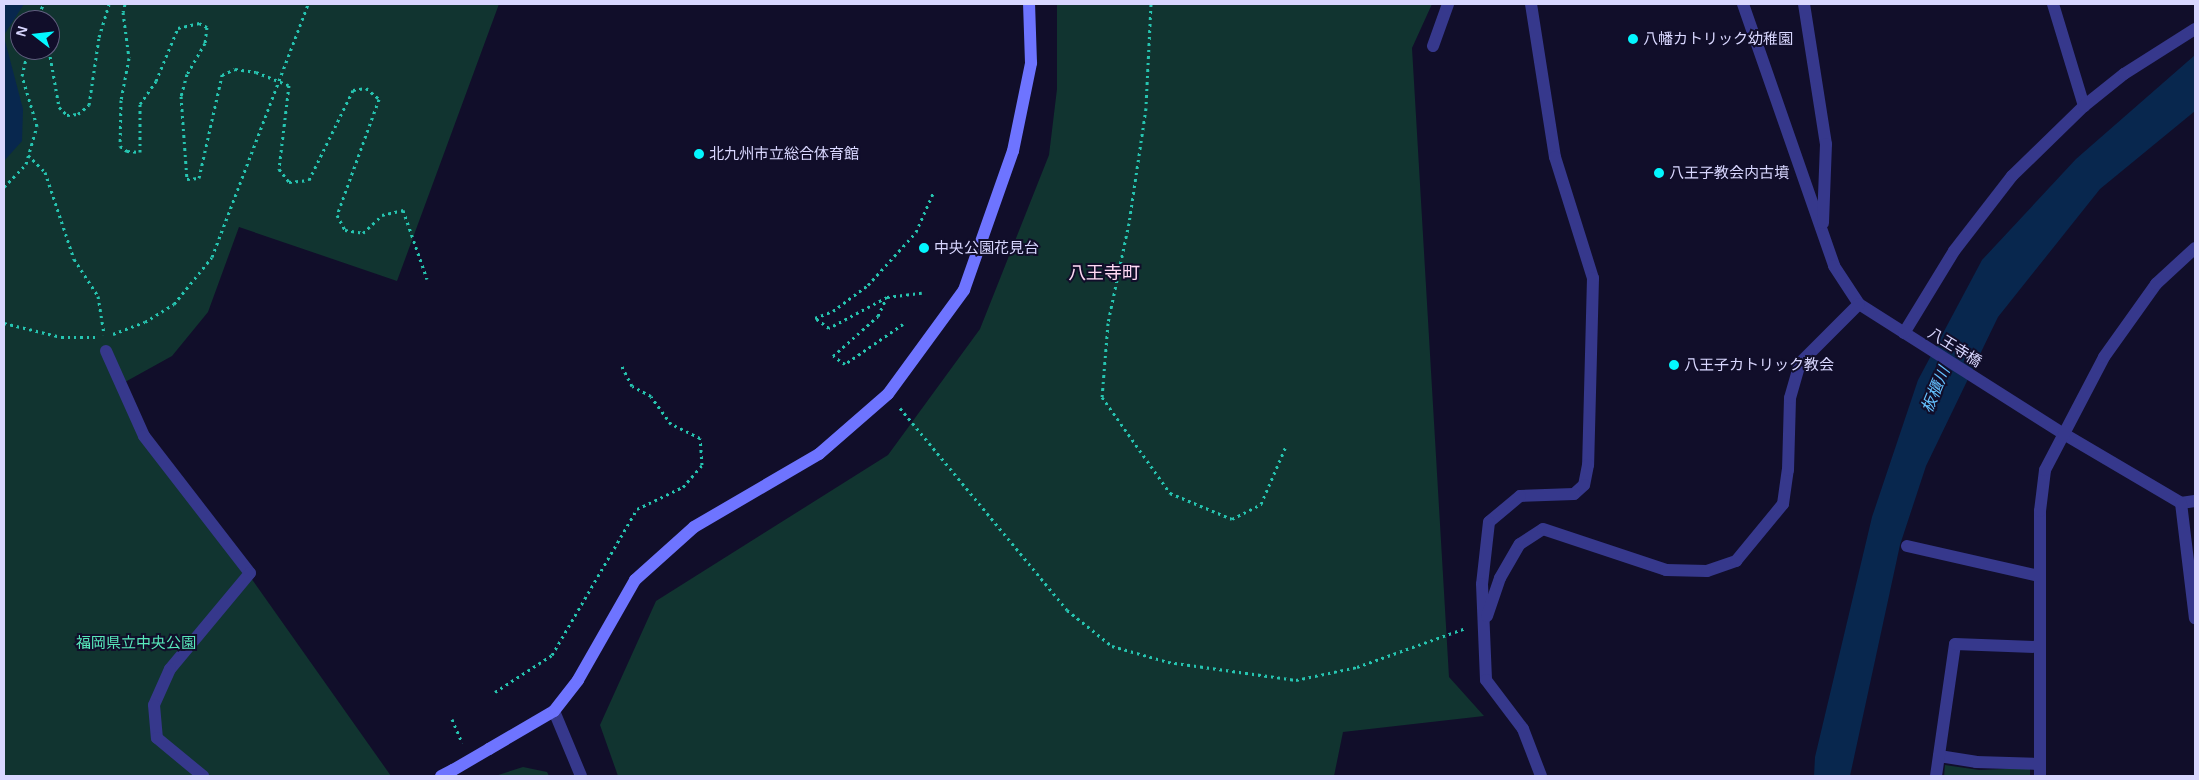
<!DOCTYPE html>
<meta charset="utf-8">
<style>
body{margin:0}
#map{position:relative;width:2199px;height:780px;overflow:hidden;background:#110e2a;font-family:Helvetica,"Noto Sans JP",sans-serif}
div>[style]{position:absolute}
.green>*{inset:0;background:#113430}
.water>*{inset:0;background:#08274e}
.path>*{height:3px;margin-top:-1.5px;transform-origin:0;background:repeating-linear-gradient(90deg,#26c4b0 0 2.5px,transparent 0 6.5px)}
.street>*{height:12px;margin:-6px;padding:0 6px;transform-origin:6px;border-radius:6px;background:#36388c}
.secondary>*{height:12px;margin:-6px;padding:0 6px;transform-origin:6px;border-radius:6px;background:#6e74ff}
.secondary-bridge>*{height:12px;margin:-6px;padding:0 6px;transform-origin:6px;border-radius:6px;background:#6e74ff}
.dots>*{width:14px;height:14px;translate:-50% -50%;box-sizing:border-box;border:2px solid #110e2a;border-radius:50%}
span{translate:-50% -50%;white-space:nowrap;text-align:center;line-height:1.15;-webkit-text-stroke:4px #110e2a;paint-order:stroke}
.poi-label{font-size:15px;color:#d9d7ff}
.left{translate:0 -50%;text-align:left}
.street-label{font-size:15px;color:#d9d7ff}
.park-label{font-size:15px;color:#58e9bb}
.water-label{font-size:16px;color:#65c2ff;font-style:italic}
.quarter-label{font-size:18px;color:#ffd9f4}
.frame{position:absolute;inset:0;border:5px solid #d9d7ff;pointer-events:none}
.north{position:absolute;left:10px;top:10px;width:50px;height:50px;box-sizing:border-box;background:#110e2a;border:1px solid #615e7f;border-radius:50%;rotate:286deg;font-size:14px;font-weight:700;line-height:20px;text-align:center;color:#d9d7ff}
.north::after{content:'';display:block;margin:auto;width:18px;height:22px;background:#03f7ff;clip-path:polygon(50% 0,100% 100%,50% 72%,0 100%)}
</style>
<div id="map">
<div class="green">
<i style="clip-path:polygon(evenodd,4px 4px,499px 4px,397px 281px,239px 227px,208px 312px,172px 356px,116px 387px,391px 776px,4px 776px,4px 4px,20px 20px,50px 20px,50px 50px,20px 50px,20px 20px)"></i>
<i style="clip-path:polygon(1057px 4px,1432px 4px,1412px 48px,1449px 677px,1484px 716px,1343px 732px,1334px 776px,618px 776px,600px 725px,656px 601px,888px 455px,980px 329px,1049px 155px,1057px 89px)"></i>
<i style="clip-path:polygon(1945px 765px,1979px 770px,2030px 768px,2030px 776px,1944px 776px)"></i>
<i style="clip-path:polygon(523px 767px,547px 772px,549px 776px,495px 776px)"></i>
</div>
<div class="water">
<i style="clip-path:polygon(4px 4px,24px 4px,4px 35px)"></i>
<i style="clip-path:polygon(4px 37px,23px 109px,22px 141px,4px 161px)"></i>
<i style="clip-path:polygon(2195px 55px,2195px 111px,2100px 189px,1998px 317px,1926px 466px,1900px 545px,1850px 776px,1814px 776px,1815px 757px,1872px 517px,1918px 380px,1982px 260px,2076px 159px)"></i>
</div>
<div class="path">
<i style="left:125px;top:4px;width:8px;rotate:104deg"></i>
<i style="left:123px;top:12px;width:46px;rotate:82.6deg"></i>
<i style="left:129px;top:58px;width:43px;rotate:100.8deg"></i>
<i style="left:121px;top:100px;width:46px;rotate:91.2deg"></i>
<i style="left:120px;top:146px;width:9px;rotate:36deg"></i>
<i style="left:127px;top:151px;width:13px;rotate:4deg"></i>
<i style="left:140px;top:152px;width:48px;rotate:-90deg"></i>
<i style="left:140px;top:104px;width:28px;rotate:-55deg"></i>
<i style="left:156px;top:81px;width:57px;rotate:-67.5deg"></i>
<i style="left:178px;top:28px;width:22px;rotate:-13deg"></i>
<i style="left:199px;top:23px;width:9px;rotate:27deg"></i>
<i style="left:207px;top:27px;width:16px;rotate:97deg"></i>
<i style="left:205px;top:43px;width:36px;rotate:120deg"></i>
<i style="left:187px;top:74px;width:23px;rotate:105deg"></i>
<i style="left:181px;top:96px;width:83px;rotate:85.9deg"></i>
<i style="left:187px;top:179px;width:12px;rotate:-5deg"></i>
<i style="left:199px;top:178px;width:106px;rotate:-77.4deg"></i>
<i style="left:222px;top:75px;width:14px;rotate:-25deg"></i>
<i style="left:235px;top:69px;width:21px;rotate:8deg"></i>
<i style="left:256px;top:72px;width:35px;rotate:22deg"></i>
<i style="left:289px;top:85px;width:85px;rotate:96.8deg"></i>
<i style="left:279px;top:169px;width:16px;rotate:52deg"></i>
<i style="left:289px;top:182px;width:20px;rotate:-6deg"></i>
<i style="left:309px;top:180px;width:100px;rotate:-63.9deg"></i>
<i style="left:353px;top:90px;width:13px;rotate:-9deg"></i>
<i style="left:366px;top:88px;width:17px;rotate:40deg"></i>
<i style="left:379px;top:99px;width:123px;rotate:109.9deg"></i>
<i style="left:337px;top:215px;width:17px;rotate:62deg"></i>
<i style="left:345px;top:230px;width:18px;rotate:9deg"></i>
<i style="left:363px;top:233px;width:26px;rotate:-43deg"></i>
<i style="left:382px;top:215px;width:22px;rotate:-13deg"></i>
<i style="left:403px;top:210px;width:73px;rotate:70.8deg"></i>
<i style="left:1151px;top:4px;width:104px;rotate:92.8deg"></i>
<i style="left:1146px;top:108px;width:116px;rotate:98.4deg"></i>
<i style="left:1129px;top:223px;width:102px;rotate:101.9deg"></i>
<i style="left:1108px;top:323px;width:74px;rotate:94.6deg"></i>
<i style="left:1102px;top:397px;width:118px;rotate:54.7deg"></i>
<i style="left:1170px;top:493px;width:67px;rotate:22.8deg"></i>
<i style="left:1232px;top:519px;width:33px;rotate:-27deg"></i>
<i style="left:1261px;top:504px;width:63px;rotate:-66.7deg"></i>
<i style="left:35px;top:20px;width:18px;rotate:-61deg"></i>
<i style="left:49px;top:50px;width:58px;rotate:80deg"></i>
<i style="left:59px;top:107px;width:11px;rotate:45deg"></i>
<i style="left:67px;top:115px;width:11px;rotate:-5deg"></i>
<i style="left:78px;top:114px;width:14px;rotate:-39deg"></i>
<i style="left:89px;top:105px;width:69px;rotate:-81.6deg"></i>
<i style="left:99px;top:37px;width:34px;rotate:-73deg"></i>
<i style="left:28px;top:155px;width:24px;rotate:45deg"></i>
<i style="left:45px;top:172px;width:92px;rotate:71.6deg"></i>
<i style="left:74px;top:259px;width:44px;rotate:57deg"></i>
<i style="left:98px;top:296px;width:39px;rotate:81deg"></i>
<i style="left:4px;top:187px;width:32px;rotate:-46deg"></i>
<i style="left:26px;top:164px;width:40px;rotate:-74deg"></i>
<i style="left:37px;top:126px;width:52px;rotate:-106.7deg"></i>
<i style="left:22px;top:76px;width:27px;rotate:-77deg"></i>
<i style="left:887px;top:297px;width:35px;rotate:-7deg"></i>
<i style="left:4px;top:323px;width:59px;rotate:13.8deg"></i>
<i style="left:61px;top:337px;width:34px"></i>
<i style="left:903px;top:324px;width:70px;rotate:145.4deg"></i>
<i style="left:845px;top:364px;width:14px;rotate:-146deg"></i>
<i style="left:833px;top:356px;width:60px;rotate:-41.6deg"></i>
<i style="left:878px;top:316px;width:21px;rotate:-65deg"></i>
<i style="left:887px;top:297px;width:66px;rotate:151.9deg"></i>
<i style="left:829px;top:328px;width:17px;rotate:-144deg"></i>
<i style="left:815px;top:318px;width:19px;rotate:-21deg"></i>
<i style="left:833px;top:311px;width:44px;rotate:-36.6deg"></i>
<i style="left:868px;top:285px;width:72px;rotate:-47.8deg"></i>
<i style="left:916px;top:232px;width:45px;rotate:-66.3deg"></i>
<i style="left:113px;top:334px;width:34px;rotate:-21deg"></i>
<i style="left:145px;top:322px;width:34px;rotate:-32deg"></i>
<i style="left:174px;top:304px;width:60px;rotate:-51deg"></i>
<i style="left:212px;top:257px;width:271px;rotate:-69.2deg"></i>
<i style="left:900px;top:408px;width:262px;rotate:50.4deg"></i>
<i style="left:1067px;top:610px;width:58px;rotate:38.7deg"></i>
<i style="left:1112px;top:646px;width:58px;rotate:15.9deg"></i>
<i style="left:1168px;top:662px;width:129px;rotate:8deg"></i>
<i style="left:1296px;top:680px;width:62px;rotate:-12deg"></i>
<i style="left:1357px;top:667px;width:116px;rotate:-19.7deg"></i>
<i style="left:495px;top:692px;width:68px;rotate:-33deg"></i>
<i style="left:552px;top:655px;width:169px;rotate:-59.8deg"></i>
<i style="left:637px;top:509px;width:51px;rotate:-25.6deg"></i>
<i style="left:683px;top:487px;width:29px;rotate:-49deg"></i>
<i style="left:702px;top:465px;width:27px;rotate:-94deg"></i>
<i style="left:700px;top:438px;width:32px;rotate:-154deg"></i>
<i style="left:671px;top:424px;width:34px;rotate:-126deg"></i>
<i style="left:651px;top:396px;width:21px;rotate:-152deg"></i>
<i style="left:632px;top:386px;width:25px;rotate:-117deg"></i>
<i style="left:452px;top:719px;width:26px;rotate:67deg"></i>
</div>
<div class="street">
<i style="left:1531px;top:4px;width:155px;rotate:81.1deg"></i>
<i style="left:1555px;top:157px;width:127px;rotate:72.6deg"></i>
<i style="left:1593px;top:278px;width:187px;rotate:91.5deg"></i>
<i style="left:1588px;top:465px;width:20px;rotate:101deg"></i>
<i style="left:1584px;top:485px;width:13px;rotate:138deg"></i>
<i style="left:1574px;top:494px;width:54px;rotate:177.9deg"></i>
<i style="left:1520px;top:496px;width:40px;rotate:140deg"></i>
<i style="left:1489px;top:522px;width:62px;rotate:96.4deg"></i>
<i style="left:1482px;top:584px;width:96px;rotate:87.6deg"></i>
<i style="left:1486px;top:680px;width:61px;rotate:52.9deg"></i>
<i style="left:1523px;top:729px;width:50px;rotate:69deg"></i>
<i style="left:1743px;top:4px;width:277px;rotate:70.8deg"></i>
<i style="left:1834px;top:266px;width:45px;rotate:56.7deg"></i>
<i style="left:1859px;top:304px;width:243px;rotate:32.4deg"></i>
<i style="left:2064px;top:434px;width:136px;rotate:30.5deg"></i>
<i style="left:2181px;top:503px;width:14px;rotate:-8deg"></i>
<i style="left:1804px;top:4px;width:142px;rotate:81.1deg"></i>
<i style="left:1826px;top:144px;width:79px;rotate:92.2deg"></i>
<i style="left:2053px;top:4px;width:107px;rotate:73.1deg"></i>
<i style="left:1433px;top:46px;width:45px;rotate:-70.3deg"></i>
<i style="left:1904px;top:333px;width:96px;rotate:-58.6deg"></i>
<i style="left:1954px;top:251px;width:95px;rotate:-52.3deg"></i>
<i style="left:2012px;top:176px;width:100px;rotate:-44.2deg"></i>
<i style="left:2084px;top:106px;width:51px;rotate:-38.7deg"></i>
<i style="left:2124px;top:74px;width:84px;rotate:-32.4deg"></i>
<i style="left:106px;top:351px;width:93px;rotate:65.9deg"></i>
<i style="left:144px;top:436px;width:173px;rotate:52.3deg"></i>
<i style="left:250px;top:573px;width:125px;rotate:129.8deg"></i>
<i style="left:170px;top:669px;width:39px;rotate:114deg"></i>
<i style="left:154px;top:705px;width:33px;rotate:85deg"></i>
<i style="left:157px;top:738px;width:60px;rotate:39.6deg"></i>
<i style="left:2181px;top:503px;width:116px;rotate:83.1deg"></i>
<i style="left:1907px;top:546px;width:135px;rotate:12.8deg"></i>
<i style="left:1487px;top:616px;width:40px;rotate:-71.1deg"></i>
<i style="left:1500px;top:578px;width:39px;rotate:-60deg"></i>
<i style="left:1520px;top:544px;width:27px;rotate:-33deg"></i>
<i style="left:1543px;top:529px;width:130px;rotate:18.4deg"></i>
<i style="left:1666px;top:570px;width:41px;rotate:1.4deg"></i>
<i style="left:1707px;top:571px;width:31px;rotate:-19deg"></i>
<i style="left:1736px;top:561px;width:74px;rotate:-50.5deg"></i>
<i style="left:1783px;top:504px;width:34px;rotate:-82deg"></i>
<i style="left:1788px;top:470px;width:72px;rotate:-88.4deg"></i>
<i style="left:1790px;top:398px;width:36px;rotate:-74deg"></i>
<i style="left:1800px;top:363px;width:83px;rotate:-45deg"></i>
<i style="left:554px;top:711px;width:70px;rotate:67.4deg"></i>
<i style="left:1939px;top:756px;width:37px;rotate:9deg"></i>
<i style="left:1976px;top:762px;width:63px;rotate:1.8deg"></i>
<i style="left:1936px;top:776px;width:133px;rotate:-81.8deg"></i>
<i style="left:1955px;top:644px;width:83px;rotate:2.1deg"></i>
<i style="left:2040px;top:776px;width:265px;rotate:-90deg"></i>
<i style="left:2040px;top:511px;width:41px;rotate:-83deg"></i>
<i style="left:2045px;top:470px;width:127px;rotate:-62.4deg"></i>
<i style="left:2104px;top:357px;width:90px;rotate:-54.5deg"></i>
<i style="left:2156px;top:284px;width:53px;rotate:-42.7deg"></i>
</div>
<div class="secondary">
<i style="left:489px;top:749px;width:75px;rotate:-30.3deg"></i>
<i style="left:554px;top:711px;width:39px;rotate:-52deg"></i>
<i style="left:578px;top:680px;width:115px;rotate:-60.3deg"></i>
<i style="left:635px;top:580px;width:79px;rotate:-41.9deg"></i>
<i style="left:694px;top:527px;width:145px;rotate:-30.3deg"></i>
<i style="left:819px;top:454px;width:91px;rotate:-41deg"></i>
<i style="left:888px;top:394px;width:129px;rotate:-53.8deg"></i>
<i style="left:964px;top:290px;width:147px;rotate:-70.6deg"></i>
<i style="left:1013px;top:151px;width:90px;rotate:-78.4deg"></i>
<i style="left:1031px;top:63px;width:59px;rotate:-91.9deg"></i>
<i style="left:441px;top:776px;width:13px;rotate:-27deg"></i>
</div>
<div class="secondary-bridge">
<i style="left:453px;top:770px;width:42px;rotate:-30.3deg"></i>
</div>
<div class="dots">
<i style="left:1633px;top:39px;background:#03f7ff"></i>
<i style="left:699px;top:154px;background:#03f7ff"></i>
<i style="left:1659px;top:173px;background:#03f7ff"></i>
<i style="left:924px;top:248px;background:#03f7ff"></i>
<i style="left:1674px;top:365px;background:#03f7ff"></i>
</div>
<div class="poi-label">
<span class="left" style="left:1643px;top:39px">八幡カトリック幼稚園</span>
<span class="left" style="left:709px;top:154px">北九州市立総合体育館</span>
<span class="left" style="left:1669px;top:173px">八王子教会内古墳</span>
<span class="left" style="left:934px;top:248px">中央公園花見台</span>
<span class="left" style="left:1684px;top:365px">八王子カトリック教会</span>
</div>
<div class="street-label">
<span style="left:1955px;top:347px;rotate:32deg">八王寺橋</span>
</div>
<div class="park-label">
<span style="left:136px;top:643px">福岡県立中央公園</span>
</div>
<div class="water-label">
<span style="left:1936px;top:390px;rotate:-67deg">板櫃川</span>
</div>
<div class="quarter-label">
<span style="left:1104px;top:273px">八王寺町</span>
</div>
<div class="frame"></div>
<div class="north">N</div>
</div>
